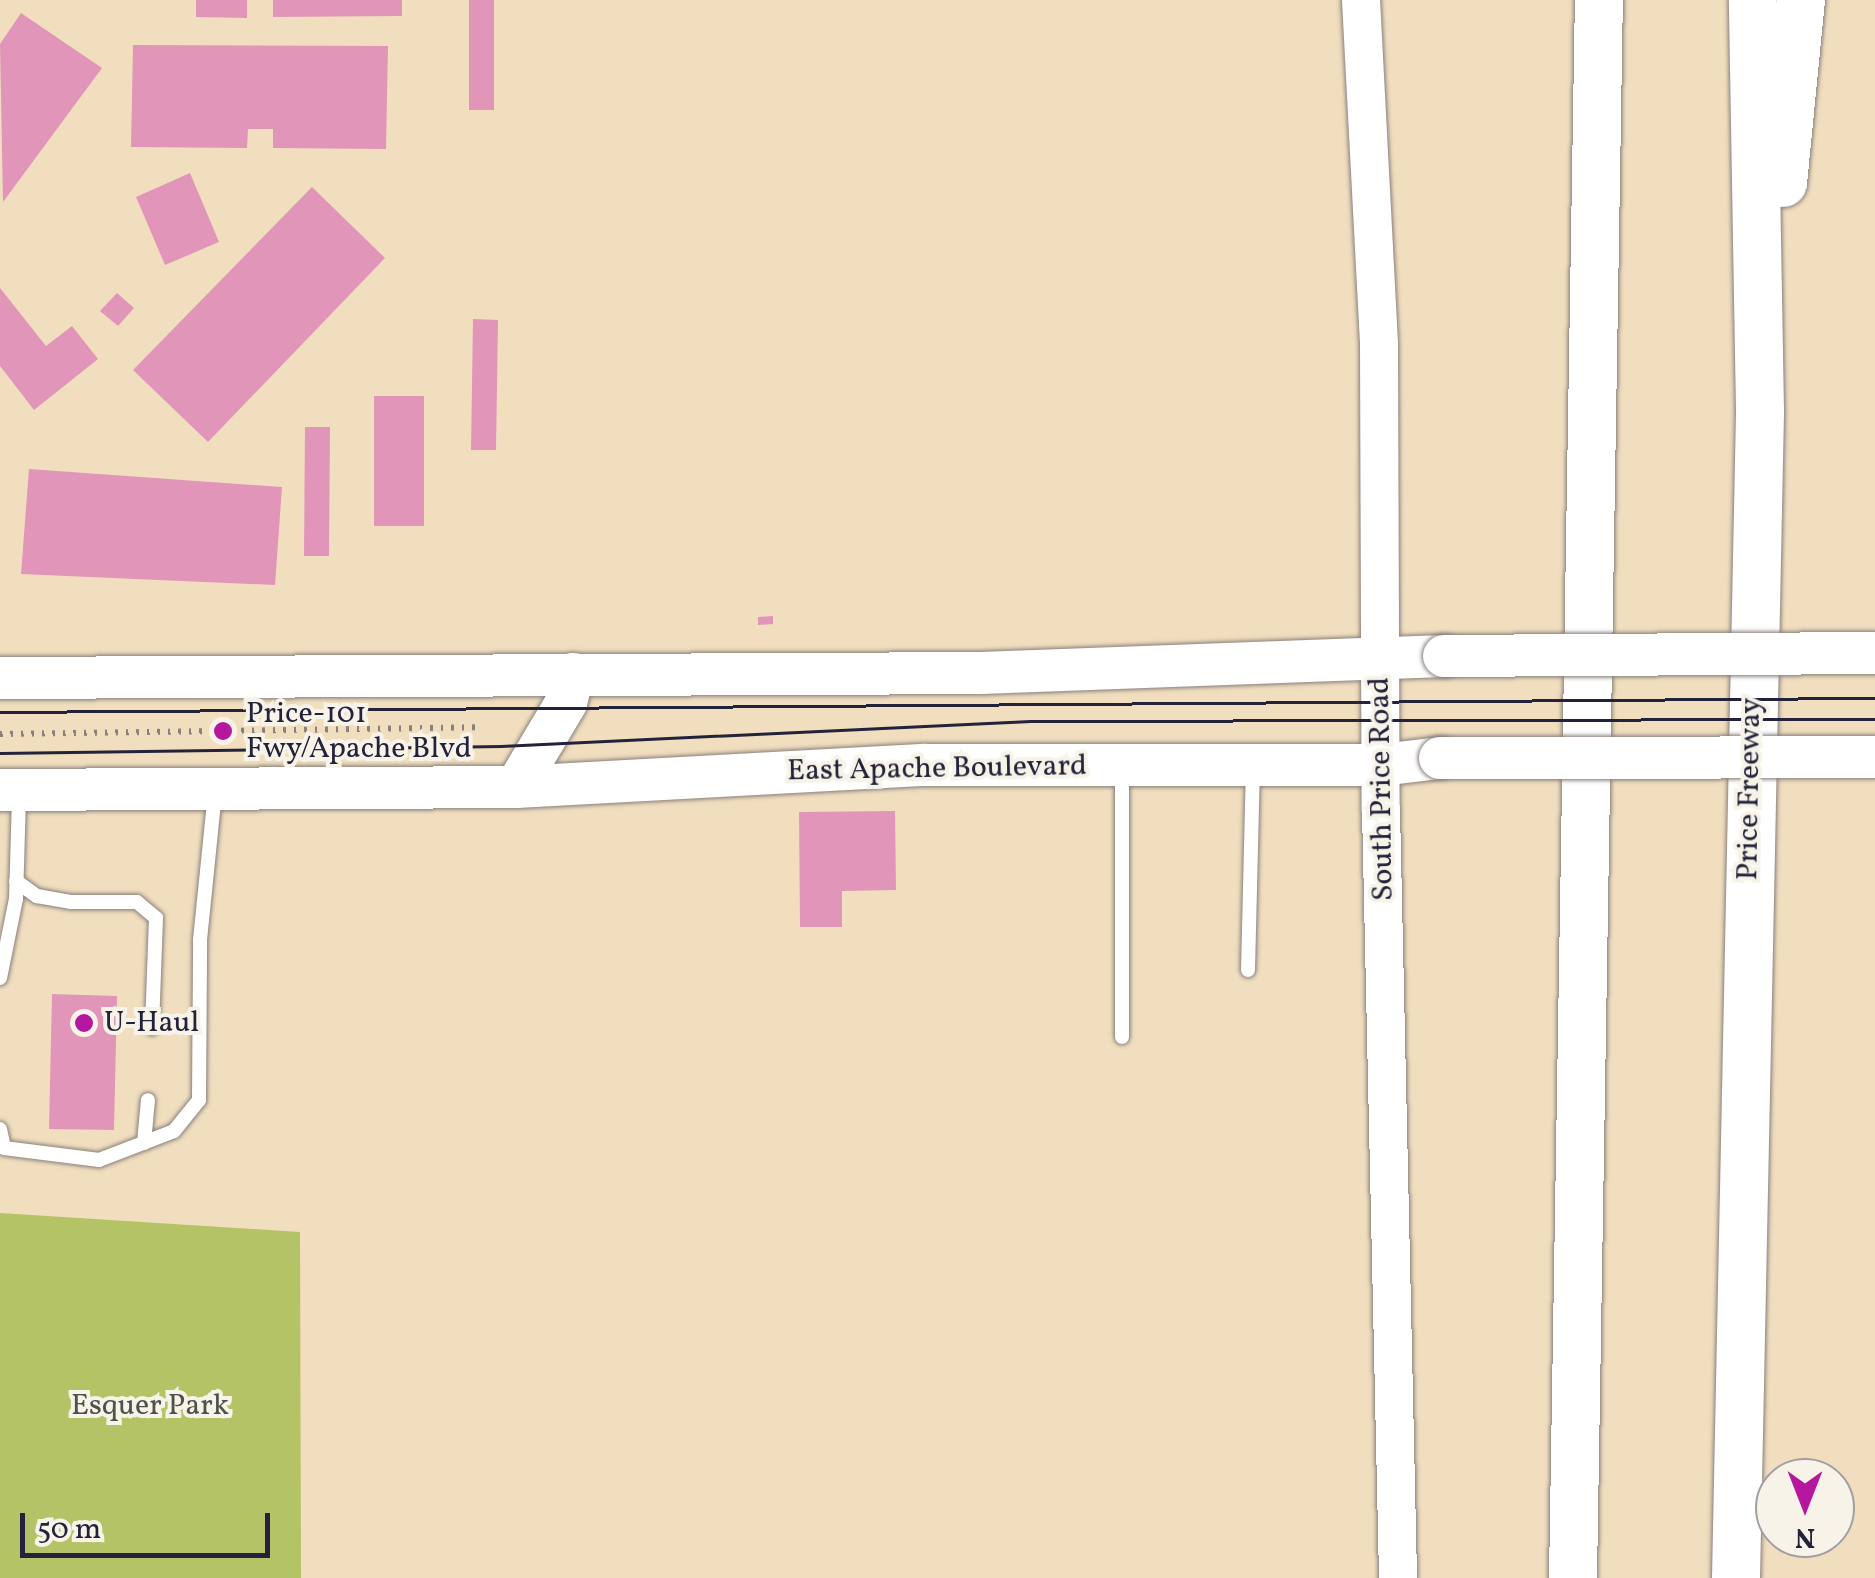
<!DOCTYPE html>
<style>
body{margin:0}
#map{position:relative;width:1875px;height:1578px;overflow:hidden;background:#f1debf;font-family:Vollkorn,serif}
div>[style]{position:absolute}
.green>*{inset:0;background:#b3c365}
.building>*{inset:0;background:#e196b9}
.path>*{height:6px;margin-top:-3px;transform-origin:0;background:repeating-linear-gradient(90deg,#8a807d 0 2.5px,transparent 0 10.5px)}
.roads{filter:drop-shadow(0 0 2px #8a807d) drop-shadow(0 0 2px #8a807d)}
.service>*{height:14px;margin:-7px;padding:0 7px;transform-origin:7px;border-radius:7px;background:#fff}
.secondary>*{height:38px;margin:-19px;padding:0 19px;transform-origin:19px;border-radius:19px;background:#fff}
.primary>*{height:42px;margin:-21px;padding:0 21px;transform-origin:21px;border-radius:21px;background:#fff}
.motorway>*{height:48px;margin:-24px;padding:0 24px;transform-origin:24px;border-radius:24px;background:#fff}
.tram>*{height:2.5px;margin:-1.25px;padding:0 1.25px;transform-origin:1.25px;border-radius:1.25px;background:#22223b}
.bridges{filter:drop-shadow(0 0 2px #8a807d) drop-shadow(0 0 2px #8a807d)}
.primary-bridge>*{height:42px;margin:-21px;padding:0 21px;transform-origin:21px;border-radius:21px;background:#fff}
.dots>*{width:28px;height:28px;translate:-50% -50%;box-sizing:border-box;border:5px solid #f7f3e8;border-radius:50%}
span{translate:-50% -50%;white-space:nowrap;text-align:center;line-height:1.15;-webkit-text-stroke:8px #f7f3e8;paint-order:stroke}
.poi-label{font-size:30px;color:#22223b}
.left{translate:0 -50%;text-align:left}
.street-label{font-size:30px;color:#22223b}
.park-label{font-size:30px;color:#4e5248}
.north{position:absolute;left:1755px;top:1458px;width:100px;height:100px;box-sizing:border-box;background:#f7f3e8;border:2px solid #a29fa3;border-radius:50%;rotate:180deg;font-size:28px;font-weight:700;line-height:40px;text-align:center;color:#22223b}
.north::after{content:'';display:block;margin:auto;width:35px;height:45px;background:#b5179e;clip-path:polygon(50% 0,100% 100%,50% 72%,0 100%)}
.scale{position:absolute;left:20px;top:1513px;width:250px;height:45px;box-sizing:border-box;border:5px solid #22223b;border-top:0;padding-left:12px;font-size:30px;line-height:35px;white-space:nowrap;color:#22223b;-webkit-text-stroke:8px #f7f3e8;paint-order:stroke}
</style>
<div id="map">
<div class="green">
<i style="clip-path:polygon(0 1213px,300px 1232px,301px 1578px,0 1578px)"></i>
</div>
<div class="building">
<i style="clip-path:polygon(196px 0,247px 0,247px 18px,196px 17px)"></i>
<i style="clip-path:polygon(273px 0,402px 0,402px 16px,273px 17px)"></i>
<i style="clip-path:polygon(469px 0,494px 0,494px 110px,469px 110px)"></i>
<i style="clip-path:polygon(21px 13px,102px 68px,3px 202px,0 44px)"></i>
<i style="clip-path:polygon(133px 45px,388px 46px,386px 149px,273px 148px,273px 129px,248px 129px,247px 148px,131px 147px)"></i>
<i style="clip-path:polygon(190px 173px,219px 242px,165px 265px,136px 197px)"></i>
<i style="clip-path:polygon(312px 187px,385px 258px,208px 442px,133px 370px)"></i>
<i style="clip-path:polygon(0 288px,46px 346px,72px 326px,98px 359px,34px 410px,0 366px)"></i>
<i style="clip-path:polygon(117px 293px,134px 308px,118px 326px,100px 311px)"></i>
<i style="clip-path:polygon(473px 319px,498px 320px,496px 450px,471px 450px)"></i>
<i style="clip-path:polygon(374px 396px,424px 396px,424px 526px,374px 526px)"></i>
<i style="clip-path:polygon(305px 427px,330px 427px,329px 556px,304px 556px)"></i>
<i style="clip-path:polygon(29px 469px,282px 487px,275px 585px,21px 574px)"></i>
<i style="clip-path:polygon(773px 616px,773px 624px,758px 625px,758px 617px)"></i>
<i style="clip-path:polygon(895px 811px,896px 890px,842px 891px,842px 927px,800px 927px,799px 812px)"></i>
<i style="clip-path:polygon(52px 994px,117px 996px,114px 1130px,49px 1129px)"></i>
</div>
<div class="path">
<i style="left:0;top:734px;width:479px;rotate:-0.8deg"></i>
</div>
<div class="roads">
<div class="service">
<i style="left:16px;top:881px;width:26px;rotate:36deg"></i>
<i style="left:37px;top:896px;width:35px;rotate:10deg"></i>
<i style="left:71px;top:902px;width:66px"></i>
<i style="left:137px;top:902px;width:25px;rotate:40deg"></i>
<i style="left:156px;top:918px;width:110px;rotate:92.1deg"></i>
<i style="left:1248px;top:970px;width:200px;rotate:-88.6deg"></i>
<i style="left:0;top:978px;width:81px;rotate:-78.6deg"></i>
<i style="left:16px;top:899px;width:104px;rotate:-88.3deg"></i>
<i style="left:1122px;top:1037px;width:267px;rotate:-90deg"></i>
<i style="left:0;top:1129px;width:19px;rotate:78deg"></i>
<i style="left:4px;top:1148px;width:96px;rotate:7.2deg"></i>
<i style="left:99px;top:1160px;width:80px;rotate:-21.1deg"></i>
<i style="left:174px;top:1131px;width:40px;rotate:-51deg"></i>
<i style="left:199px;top:1100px;width:160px;rotate:-89.6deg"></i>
<i style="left:200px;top:940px;width:149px;rotate:-84.2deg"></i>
<i style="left:144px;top:1143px;width:43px;rotate:-84.7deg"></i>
</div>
<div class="secondary">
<i style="left:1361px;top:0;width:346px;rotate:87deg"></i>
<i style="left:1379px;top:346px;width:464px;rotate:89.8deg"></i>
<i style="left:1381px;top:810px;width:768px;rotate:88.73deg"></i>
</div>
<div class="primary">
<i style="left:0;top:678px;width:981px;rotate:-0.29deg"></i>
<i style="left:981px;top:673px;width:463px;rotate:-2.1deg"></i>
<i style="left:516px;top:787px;width:98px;rotate:-59.2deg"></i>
<i style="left:566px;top:703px;width:30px;rotate:-76deg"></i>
<i style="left:0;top:790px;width:516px;rotate:-0.33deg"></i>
<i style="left:516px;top:787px;width:410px;rotate:-3.1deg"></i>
<i style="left:925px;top:765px;width:456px"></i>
<i style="left:1381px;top:765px;width:59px;rotate:-6.8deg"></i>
</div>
<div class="motorway">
<i style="left:1783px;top:183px;width:184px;rotate:-84.4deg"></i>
<i style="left:1573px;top:1578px;width:1578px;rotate:-89.06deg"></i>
<i style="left:1736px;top:1578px;width:1167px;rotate:-88.82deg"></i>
<i style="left:1760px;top:411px;width:411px;rotate:-91deg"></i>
</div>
</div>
<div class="tram">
<i style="left:0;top:712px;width:1875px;rotate:-0.43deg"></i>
<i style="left:0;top:753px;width:501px;rotate:-0.8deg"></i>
<i style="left:501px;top:746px;width:530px;rotate:-2.71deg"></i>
<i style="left:1030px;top:721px;width:845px;rotate:-0.14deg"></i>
</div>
<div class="bridges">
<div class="primary-bridge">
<i style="left:1444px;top:656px;width:431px;rotate:-0.4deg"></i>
<i style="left:1440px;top:758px;width:435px;rotate:-0.1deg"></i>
</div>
</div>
<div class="dots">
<i style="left:223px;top:731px;background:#b5179e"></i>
<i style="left:84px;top:1023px;background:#b5179e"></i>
</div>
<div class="poi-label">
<span class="left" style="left:246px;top:731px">Price-101<br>Fwy/Apache Blvd</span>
<span class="left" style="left:104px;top:1023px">U-Haul</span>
</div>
<div class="street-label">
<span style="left:937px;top:769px;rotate:-1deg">East Apache Boulevard</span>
<span style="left:1382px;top:789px;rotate:-91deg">South Price Road</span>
<span style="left:1750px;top:789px;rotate:-89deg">Price Freeway</span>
</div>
<div class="park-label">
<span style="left:150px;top:1406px">Esquer Park</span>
</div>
<div class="north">N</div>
<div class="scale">50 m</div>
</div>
